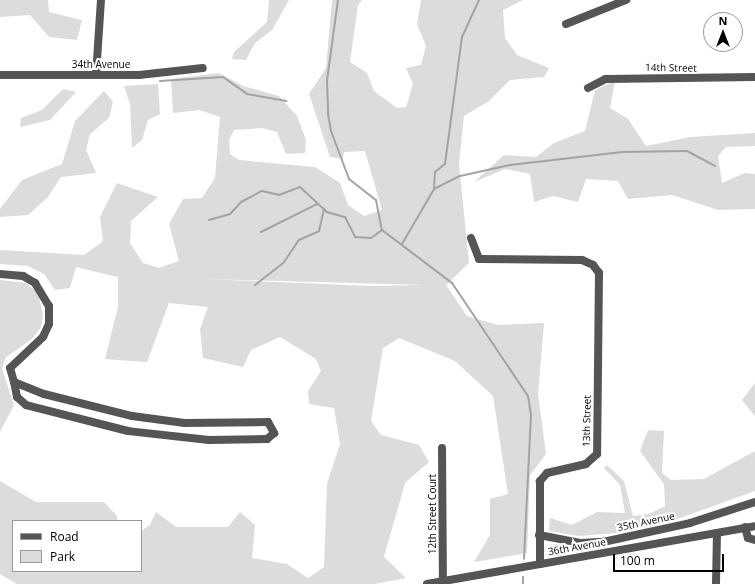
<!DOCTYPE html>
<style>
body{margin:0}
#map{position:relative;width:755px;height:584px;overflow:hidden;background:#fff;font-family:"Open Sans",sans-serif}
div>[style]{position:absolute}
.green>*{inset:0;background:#dcdcdc}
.stream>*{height:2px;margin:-1px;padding:0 1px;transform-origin:1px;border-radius:1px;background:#a3a3a3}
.minor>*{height:8px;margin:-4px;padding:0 4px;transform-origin:4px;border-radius:4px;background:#555}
.tertiary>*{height:8px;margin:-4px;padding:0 4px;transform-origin:4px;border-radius:4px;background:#555}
span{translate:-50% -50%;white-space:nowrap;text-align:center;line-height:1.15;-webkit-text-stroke:4px #fff;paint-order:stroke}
.street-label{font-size:10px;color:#000}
.legend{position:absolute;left:12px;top:520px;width:130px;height:52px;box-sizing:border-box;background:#fff;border:1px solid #999;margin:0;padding:5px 7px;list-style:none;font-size:12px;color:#000}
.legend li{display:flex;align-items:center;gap:8px;height:20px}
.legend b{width:20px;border:1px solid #999}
.north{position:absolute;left:703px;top:12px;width:40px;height:40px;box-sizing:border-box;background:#fff;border:1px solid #999;border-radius:50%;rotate:0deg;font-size:11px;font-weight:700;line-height:16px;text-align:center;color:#000}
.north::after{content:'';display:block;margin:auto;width:14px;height:18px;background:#000;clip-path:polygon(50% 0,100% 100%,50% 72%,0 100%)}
.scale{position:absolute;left:613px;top:554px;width:111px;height:18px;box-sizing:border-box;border:2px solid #000;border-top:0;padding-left:5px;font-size:12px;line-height:14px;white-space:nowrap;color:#000;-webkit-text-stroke:3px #fff;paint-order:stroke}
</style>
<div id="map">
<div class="green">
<i style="clip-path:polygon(0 0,48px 0,49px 12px,82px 20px,77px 40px,49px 37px,30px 15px,0 17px)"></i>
<i style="clip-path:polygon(269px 0,289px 0,272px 30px,255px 43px,246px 60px,232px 59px,234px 52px,267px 22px)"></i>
<i style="clip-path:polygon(evenodd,332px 0,362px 0,358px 5px,350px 62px,367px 73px,374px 91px,397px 108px,406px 107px,413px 84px,406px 68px,421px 65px,426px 46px,417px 24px,421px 0,523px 0,503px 10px,505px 38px,517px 55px,549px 68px,544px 77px,510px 80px,489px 101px,464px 116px,459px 164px,469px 263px,446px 285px,467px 316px,498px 325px,544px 323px,538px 394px,546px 454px,530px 475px,527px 553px,474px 562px,490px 535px,490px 499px,508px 494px,493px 396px,455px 361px,399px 338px,383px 348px,371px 421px,381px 435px,419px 445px,429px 462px,405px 483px,384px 557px,406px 578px,375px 584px,17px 584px,0 574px,0 481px,36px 502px,104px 502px,117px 516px,117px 521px,13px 521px,13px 571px,141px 571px,141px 531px,150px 525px,156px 512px,176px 527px,228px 527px,240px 512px,255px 525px,252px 558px,287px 564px,308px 578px,324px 567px,327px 484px,340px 444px,334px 408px,309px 404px,308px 391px,321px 371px,316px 359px,280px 337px,251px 350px,243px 367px,203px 358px,200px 329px,208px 307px,169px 303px,147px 362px,105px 359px,118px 307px,118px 277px,76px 267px,70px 288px,55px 290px,44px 274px,28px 266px,0 264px,0 250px,84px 255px,103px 241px,100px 217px,117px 183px,158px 197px,131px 221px,130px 243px,143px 263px,159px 268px,179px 261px,169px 224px,183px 199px,202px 198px,215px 178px,220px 117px,199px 110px,173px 113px,171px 79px,219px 73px,243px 86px,279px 96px,297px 116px,306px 140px,305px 153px,286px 154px,277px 132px,262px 128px,234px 130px,229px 140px,230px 154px,239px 160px,315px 167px,340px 183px,348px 205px,364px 216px,382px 210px,365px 151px,344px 152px,343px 159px,330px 157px,309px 94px,326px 68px,332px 0,205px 279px,425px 285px,370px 286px,205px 279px)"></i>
<i style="clip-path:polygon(615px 81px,610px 108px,628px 119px,646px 146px,690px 137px,755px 133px,755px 146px,726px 147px,718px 156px,722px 183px,745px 173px,755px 174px,755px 209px,718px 210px,672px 195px,628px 199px,618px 181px,586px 179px,578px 202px,553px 196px,534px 202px,530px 174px,505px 169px,474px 182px,504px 155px,536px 157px,554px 143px,585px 131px,595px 90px)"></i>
<i style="clip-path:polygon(158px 84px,160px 114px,148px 120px,142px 140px,132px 148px,130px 104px,124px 86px)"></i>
<i style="clip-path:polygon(63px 89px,76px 92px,50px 120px,20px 127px,21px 118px,42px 110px)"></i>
<i style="clip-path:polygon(104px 91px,113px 102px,109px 118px,90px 134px,86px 150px,96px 173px,61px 177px,48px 197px,28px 215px,0 217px,0 209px,22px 180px,62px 164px,75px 121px)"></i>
<i style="clip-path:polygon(0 280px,26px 283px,38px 293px,43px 315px,41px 327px,32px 339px,6px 357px,2px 369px,14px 405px,0 432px)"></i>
<i style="clip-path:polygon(755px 383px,755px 416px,742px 400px)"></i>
<i style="clip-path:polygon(648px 430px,664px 431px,662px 473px,671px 480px,704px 479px,755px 451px,755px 491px,669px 522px,617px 533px,579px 536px,549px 531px,550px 518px,572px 525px,597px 512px,625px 513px,620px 485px,604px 468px,607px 465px,624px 481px,633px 516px,649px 514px,665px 506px,664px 484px,640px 451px)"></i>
</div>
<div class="stream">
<i style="left:338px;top:0;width:81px;rotate:97.8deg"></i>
<i style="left:327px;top:80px;width:34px;rotate:88deg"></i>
<i style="left:328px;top:114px;width:17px;rotate:80deg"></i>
<i style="left:331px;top:131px;width:51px;rotate:69.4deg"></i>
<i style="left:349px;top:179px;width:34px;rotate:38deg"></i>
<i style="left:376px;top:200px;width:31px;rotate:79deg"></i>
<i style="left:382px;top:230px;width:88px;rotate:37.1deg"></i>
<i style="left:452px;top:283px;width:136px;rotate:56.1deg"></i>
<i style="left:528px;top:396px;width:19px;rotate:81deg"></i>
<i style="left:531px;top:415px;width:144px;rotate:92.8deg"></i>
<i style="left:160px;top:81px;width:63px;rotate:-3.6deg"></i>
<i style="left:223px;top:77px;width:29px;rotate:35deg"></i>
<i style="left:247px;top:94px;width:40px;rotate:10deg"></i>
<i style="left:434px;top:189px;width:17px;rotate:-87deg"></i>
<i style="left:435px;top:172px;width:13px;rotate:-39deg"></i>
<i style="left:445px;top:164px;width:128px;rotate:-82.4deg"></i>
<i style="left:462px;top:37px;width:41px;rotate:-65.3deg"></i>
<i style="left:209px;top:220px;width:22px;rotate:-16deg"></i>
<i style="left:230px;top:214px;width:16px;rotate:-47deg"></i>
<i style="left:241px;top:202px;width:24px;rotate:-28deg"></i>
<i style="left:262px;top:191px;width:17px;rotate:13deg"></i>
<i style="left:279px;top:195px;width:22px;rotate:-21deg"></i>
<i style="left:300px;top:187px;width:37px;rotate:43deg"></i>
<i style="left:327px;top:212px;width:19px;rotate:16deg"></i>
<i style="left:345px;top:217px;width:22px;rotate:63deg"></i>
<i style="left:355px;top:237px;width:16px;rotate:4deg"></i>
<i style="left:371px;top:238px;width:14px;rotate:-36deg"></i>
<i style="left:261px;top:232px;width:63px;rotate:-26.6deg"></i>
<i style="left:402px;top:244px;width:64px;rotate:-59.8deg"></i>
<i style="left:434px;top:189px;width:29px;rotate:-27deg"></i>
<i style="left:460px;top:176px;width:51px;rotate:-12.4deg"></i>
<i style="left:510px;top:165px;width:113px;rotate:-6.6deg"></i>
<i style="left:622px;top:152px;width:65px;rotate:-0.9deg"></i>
<i style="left:687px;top:151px;width:32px;rotate:28deg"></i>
<i style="left:255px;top:285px;width:37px;rotate:-38deg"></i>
<i style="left:284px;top:262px;width:27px;rotate:-56deg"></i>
<i style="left:299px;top:240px;width:22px;rotate:-24deg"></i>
<i style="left:319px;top:231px;width:23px;rotate:-77deg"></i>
<i style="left:523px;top:577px;width:7px;rotate:90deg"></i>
</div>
<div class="minor">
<i style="left:566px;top:24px;width:65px;rotate:-21.8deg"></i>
<i style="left:0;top:75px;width:139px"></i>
<i style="left:139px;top:75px;width:64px;rotate:-6.2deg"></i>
<i style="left:96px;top:75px;width:75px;rotate:-86.2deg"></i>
<i style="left:588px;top:88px;width:20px;rotate:-27deg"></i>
<i style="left:606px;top:79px;width:149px;rotate:-0.8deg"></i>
<i style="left:471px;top:238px;width:22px;rotate:69deg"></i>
<i style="left:479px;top:259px;width:103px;rotate:0.6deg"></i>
<i style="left:582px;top:260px;width:12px;rotate:24deg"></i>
<i style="left:593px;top:265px;width:10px;rotate:53deg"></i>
<i style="left:599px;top:273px;width:181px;rotate:90.6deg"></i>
<i style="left:597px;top:454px;width:15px;rotate:138deg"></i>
<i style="left:586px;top:464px;width:40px;rotate:167deg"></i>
<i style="left:547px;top:473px;width:11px;rotate:131deg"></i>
<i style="left:540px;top:481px;width:83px;rotate:90deg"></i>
<i style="left:0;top:274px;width:23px;rotate:5deg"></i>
<i style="left:23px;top:276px;width:14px;rotate:30deg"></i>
<i style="left:35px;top:283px;width:27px;rotate:59deg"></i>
<i style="left:49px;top:306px;width:18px;rotate:90deg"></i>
<i style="left:49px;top:324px;width:14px;rotate:115deg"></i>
<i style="left:43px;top:337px;width:45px;rotate:136.8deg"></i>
<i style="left:10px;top:368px;width:15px;rotate:74deg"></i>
<i style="left:14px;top:382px;width:32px;rotate:22deg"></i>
<i style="left:44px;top:394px;width:91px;rotate:14deg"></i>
<i style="left:132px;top:416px;width:53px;rotate:7.5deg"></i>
<i style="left:185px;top:423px;width:83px;rotate:-0.7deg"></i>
<i style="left:268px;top:422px;width:13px;rotate:61deg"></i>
<i style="left:274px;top:433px;width:9px;rotate:139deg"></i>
<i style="left:267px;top:439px;width:58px;rotate:179deg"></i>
<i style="left:209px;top:440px;width:81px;rotate:-173.7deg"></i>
<i style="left:128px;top:431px;width:105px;rotate:-165.7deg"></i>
<i style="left:26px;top:405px;width:12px;rotate:-138deg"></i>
<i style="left:17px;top:397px;width:15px;rotate:-101deg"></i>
<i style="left:442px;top:448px;width:133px;rotate:89.6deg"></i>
<i style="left:745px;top:527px;width:11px;rotate:75deg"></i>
<i style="left:748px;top:538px;width:7px;rotate:16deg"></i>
<i style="left:539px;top:535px;width:43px;rotate:10.8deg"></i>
<i style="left:581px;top:543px;width:22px;rotate:-3deg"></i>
<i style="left:603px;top:542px;width:89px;rotate:-12.3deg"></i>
<i style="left:690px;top:523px;width:68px;rotate:-17.9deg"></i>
<i style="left:716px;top:584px;width:51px;rotate:-88.9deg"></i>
</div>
<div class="tertiary">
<i style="left:427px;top:584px;width:333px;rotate:-10deg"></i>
</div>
<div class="street-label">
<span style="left:101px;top:65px">34th Avenue</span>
<span style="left:671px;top:68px;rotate:1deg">14th Street</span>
<span style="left:587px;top:421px;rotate:-89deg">13th Street</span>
<span style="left:433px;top:514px;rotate:-90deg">12th Street Court</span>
<span style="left:646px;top:522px;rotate:-12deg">35th Avenue</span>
<span style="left:577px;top:547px;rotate:-10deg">36th Avenue</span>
</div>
<ul class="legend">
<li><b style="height:5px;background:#555"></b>Road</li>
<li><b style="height:11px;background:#dcdcdc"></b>Park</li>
</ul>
<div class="north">N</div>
<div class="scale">100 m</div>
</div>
